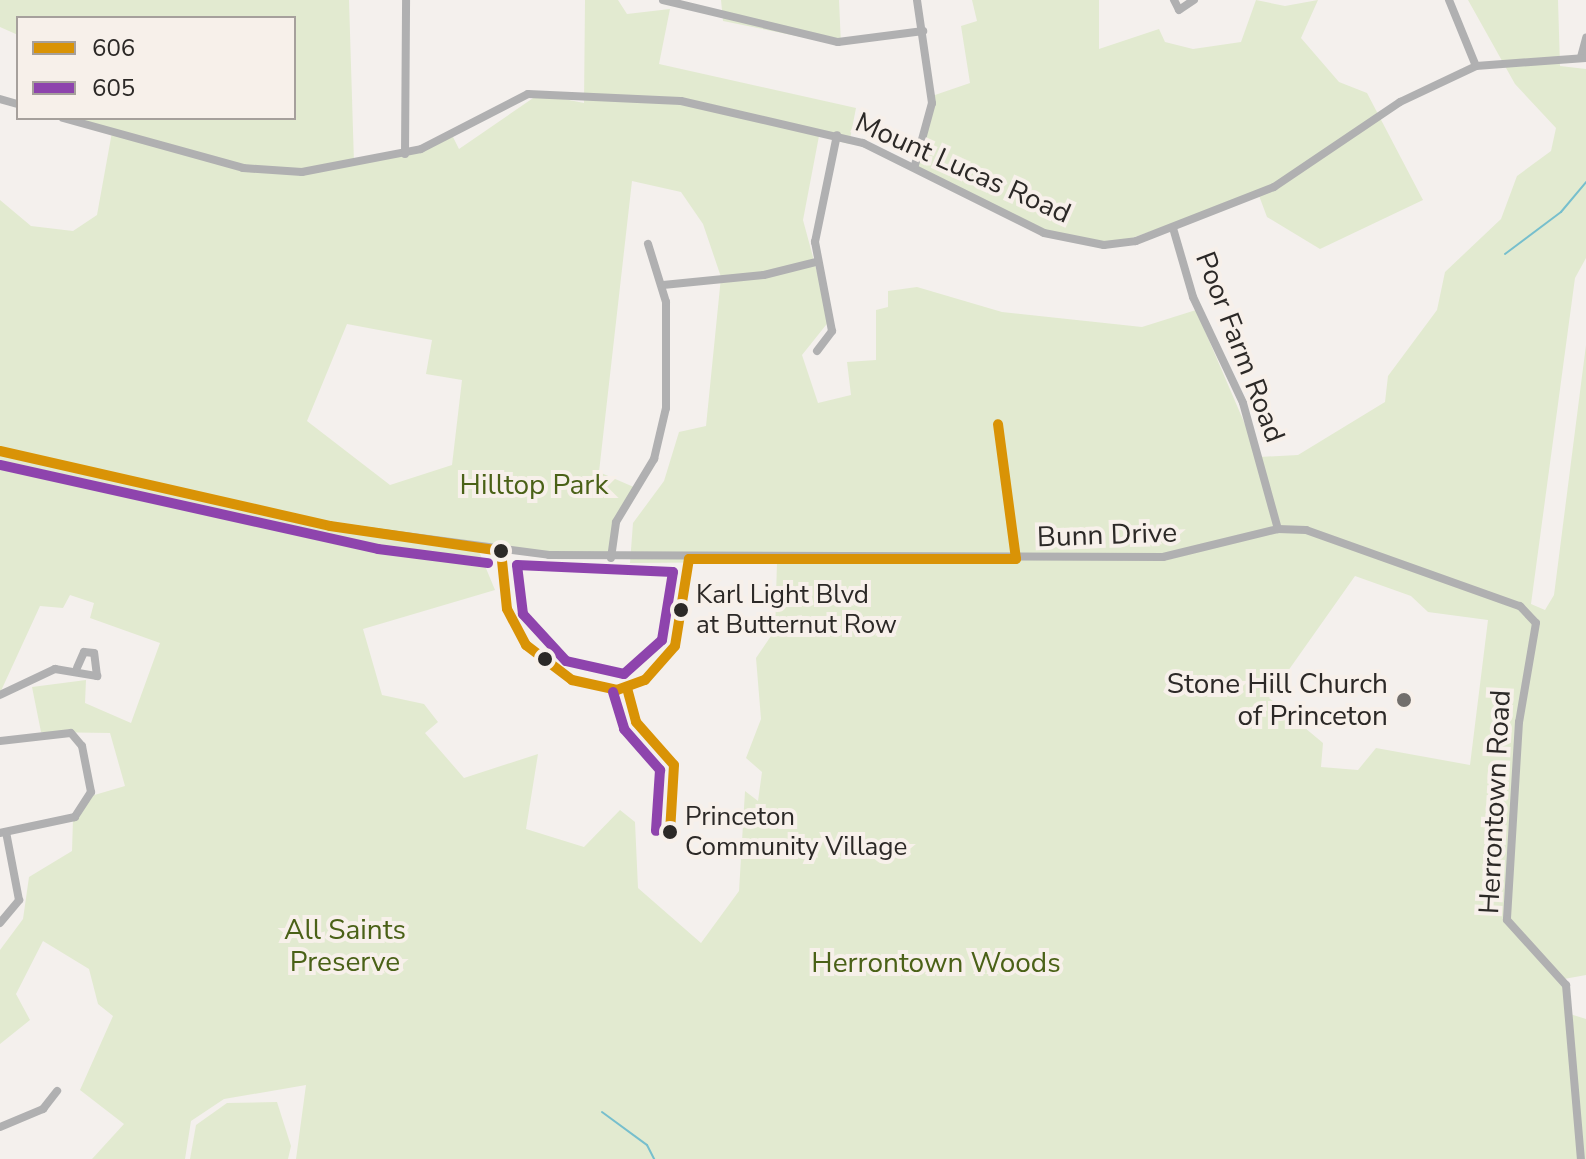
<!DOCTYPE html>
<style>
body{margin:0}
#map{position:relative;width:1586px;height:1159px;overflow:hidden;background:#f4f0ed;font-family:"Nunito Sans",sans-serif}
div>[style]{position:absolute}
.green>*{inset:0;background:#e2ead0}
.stream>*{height:2px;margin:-1px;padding:0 1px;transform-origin:1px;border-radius:1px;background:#77bfcd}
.minor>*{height:8px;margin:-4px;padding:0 4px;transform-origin:4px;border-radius:4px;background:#b0b0b1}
.bus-1>*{height:10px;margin:-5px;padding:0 5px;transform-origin:5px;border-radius:5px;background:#d99306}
.bus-2>*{height:10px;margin:-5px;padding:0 5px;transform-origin:5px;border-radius:5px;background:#8e44ad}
.dots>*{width:22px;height:22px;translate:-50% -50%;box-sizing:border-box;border:4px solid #f7f0ea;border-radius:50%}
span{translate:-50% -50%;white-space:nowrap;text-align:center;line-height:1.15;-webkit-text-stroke:8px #f7f0ea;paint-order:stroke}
.bus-label{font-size:26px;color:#2c2927}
.left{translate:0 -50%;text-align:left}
.street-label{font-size:28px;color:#2c2927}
.park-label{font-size:28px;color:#4a6117}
.poi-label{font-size:28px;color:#2c2927}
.right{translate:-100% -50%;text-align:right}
.legend{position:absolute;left:16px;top:16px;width:280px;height:104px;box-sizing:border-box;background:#f7f0ea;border:2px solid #a6a09c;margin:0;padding:10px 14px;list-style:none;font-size:24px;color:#2c2927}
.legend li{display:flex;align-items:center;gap:16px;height:40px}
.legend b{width:40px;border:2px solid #a6a09c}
</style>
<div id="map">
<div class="green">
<i style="clip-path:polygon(evenodd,0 0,349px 0,354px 163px,453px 137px,459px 149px,539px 94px,584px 103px,585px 0,618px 0,627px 14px,670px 9px,659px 64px,856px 108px,849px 144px,819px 136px,803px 220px,830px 320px,802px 355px,818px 403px,851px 395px,847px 362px,876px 360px,876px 310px,888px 307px,888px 291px,917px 287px,1002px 312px,1142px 327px,1196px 310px,1259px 457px,1298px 455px,1385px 402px,1388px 376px,1437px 310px,1445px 272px,1501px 219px,1517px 176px,1551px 151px,1556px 128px,1515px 84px,1468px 0,1558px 0,1560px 66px,1586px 69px,1586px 258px,1575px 278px,1531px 604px,1545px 610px,1554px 595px,1586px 345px,1586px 975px,1564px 979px,1570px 1014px,1586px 1019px,1586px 1159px,296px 1159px,306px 1085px,224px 1099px,191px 1121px,185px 1159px,92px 1159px,124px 1124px,80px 1090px,113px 1016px,98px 1004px,89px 969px,43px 941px,16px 994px,30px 1020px,0 1044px,0 950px,23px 919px,29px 877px,72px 851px,73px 819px,91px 796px,125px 786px,110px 733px,41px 732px,32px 687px,86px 680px,85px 703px,131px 723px,160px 643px,90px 618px,94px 603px,70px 595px,63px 608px,40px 606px,0 693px,0 200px,31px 226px,73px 231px,97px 215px,112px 132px,64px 118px,294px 118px,294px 18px,18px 18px,18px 35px,0 27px,0 0,632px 181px,681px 192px,703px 224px,721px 277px,706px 426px,679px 432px,664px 481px,633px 523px,630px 563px,777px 562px,775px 630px,756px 658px,761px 719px,746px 758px,762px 772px,758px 801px,745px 791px,739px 891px,701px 943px,638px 888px,635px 822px,620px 810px,584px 847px,526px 829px,538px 754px,464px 778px,425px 733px,438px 722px,424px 704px,382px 695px,363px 629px,495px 590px,478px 549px,611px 558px,621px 511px,636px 488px,599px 472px,632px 181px,0 0,347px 324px,432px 340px,426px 374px,462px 380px,452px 465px,390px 485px,307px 421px,347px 324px,0 0,1355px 576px,1411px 596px,1428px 612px,1488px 620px,1470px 765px,1376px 748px,1358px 770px,1321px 767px,1323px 743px,1269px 698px,1355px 576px)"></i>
<i style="clip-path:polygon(721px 0,839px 0,841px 45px,723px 21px)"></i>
<i style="clip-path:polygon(972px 0,1099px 0,1099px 49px,1159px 29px,1165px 42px,1193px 49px,1241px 42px,1256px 0,1285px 6px,1318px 0,1301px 38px,1339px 82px,1367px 93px,1423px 200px,1320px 249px,1267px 217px,1258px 193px,1118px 243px,1068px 241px,914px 169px,932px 96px,970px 83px,961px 26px,977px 21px)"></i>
<i style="clip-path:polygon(277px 1102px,291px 1146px,288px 1159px,190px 1159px,196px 1125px,227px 1103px)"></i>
</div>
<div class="stream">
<i style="left:1505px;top:254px;width:70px;rotate:-36.9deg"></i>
<i style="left:1561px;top:212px;width:39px;rotate:-50deg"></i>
<i style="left:602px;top:1112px;width:56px;rotate:36.3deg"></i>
<i style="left:647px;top:1145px;width:16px;rotate:63deg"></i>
</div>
<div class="minor">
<i style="left:663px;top:0;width:180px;rotate:13.5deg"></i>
<i style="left:838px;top:42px;width:86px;rotate:-7.4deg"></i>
<i style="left:1174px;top:0;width:11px;rotate:63deg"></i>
<i style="left:1179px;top:10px;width:18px;rotate:-34deg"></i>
<i style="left:1449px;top:0;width:71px;rotate:67.8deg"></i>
<i style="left:1581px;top:57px;width:20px;rotate:-75deg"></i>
<i style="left:0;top:99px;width:19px;rotate:16deg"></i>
<i style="left:63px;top:118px;width:187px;rotate:15.5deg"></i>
<i style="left:243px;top:168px;width:59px;rotate:3.9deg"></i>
<i style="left:302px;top:172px;width:121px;rotate:-10.9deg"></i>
<i style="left:421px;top:149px;width:120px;rotate:-27.2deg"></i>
<i style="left:528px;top:94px;width:153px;rotate:2.6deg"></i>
<i style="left:681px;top:101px;width:187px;rotate:13deg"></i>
<i style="left:863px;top:143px;width:202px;rotate:26.4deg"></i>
<i style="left:1044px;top:233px;width:61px;rotate:11.3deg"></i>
<i style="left:1104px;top:245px;width:32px;rotate:-7deg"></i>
<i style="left:1136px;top:241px;width:148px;rotate:-21.4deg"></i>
<i style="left:1274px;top:187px;width:152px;rotate:-34deg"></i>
<i style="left:1400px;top:102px;width:84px;rotate:-25.3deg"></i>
<i style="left:1476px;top:66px;width:110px;rotate:-4.2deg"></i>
<i style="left:405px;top:154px;width:154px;rotate:-89.6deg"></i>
<i style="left:915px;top:165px;width:64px;rotate:-74.7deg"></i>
<i style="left:932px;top:103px;width:104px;rotate:-98.3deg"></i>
<i style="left:1173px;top:228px;width:72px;rotate:73.8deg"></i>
<i style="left:1193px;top:297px;width:117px;rotate:64.7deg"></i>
<i style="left:1243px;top:403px;width:131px;rotate:74.5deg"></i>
<i style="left:663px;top:285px;width:101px;rotate:-5.7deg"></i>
<i style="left:764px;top:275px;width:54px;rotate:-14deg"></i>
<i style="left:817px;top:351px;width:25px;rotate:-53deg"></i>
<i style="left:832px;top:331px;width:91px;rotate:-100.8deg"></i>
<i style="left:815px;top:242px;width:109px;rotate:-78.4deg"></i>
<i style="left:0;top:451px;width:338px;rotate:12.8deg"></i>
<i style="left:330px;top:526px;width:221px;rotate:7.5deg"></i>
<i style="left:549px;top:555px;width:614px;rotate:0.19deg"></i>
<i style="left:1163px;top:557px;width:118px;rotate:-13.7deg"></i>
<i style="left:1278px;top:529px;width:28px;rotate:2deg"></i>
<i style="left:1306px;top:530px;width:227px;rotate:19.6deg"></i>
<i style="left:1520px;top:606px;width:23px;rotate:47deg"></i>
<i style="left:1536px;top:623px;width:100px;rotate:99.7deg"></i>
<i style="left:1519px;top:722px;width:198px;rotate:93.5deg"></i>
<i style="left:1507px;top:920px;width:88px;rotate:47.8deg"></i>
<i style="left:1566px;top:985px;width:175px;rotate:85.1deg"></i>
<i style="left:611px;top:558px;width:36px;rotate:-82deg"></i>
<i style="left:616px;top:522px;width:74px;rotate:-58.9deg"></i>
<i style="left:654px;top:459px;width:52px;rotate:-76.8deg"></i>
<i style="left:666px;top:408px;width:106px;rotate:-90deg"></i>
<i style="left:666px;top:302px;width:61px;rotate:-107.2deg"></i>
<i style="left:0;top:695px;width:61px;rotate:-25.3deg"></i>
<i style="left:55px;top:669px;width:43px;rotate:9.5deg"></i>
<i style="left:97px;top:676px;width:23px;rotate:-97deg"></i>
<i style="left:94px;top:653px;width:10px;rotate:-174deg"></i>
<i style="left:84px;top:652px;width:17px;rotate:114deg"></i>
<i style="left:0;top:741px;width:71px;rotate:-6.4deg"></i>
<i style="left:71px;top:733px;width:17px;rotate:50deg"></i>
<i style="left:82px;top:746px;width:47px;rotate:78.9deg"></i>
<i style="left:91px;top:792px;width:30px;rotate:123deg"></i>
<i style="left:75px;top:817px;width:77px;rotate:168deg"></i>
<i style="left:0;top:923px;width:30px;rotate:-50deg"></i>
<i style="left:19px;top:900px;width:69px;rotate:-100.8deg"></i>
<i style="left:0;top:1127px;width:47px;rotate:-22.7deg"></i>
<i style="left:43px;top:1109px;width:23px;rotate:-52deg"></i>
</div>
<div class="bus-1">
<i style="left:0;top:451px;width:338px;rotate:12.8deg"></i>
<i style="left:330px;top:526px;width:173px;rotate:8.3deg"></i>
<i style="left:501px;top:551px;width:58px;rotate:84.1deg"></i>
<i style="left:507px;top:609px;width:41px;rotate:62.2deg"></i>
<i style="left:526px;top:645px;width:58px;rotate:37.3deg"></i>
<i style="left:572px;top:680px;width:46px;rotate:12.5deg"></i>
<i style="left:617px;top:690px;width:30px;rotate:-20deg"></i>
<i style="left:645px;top:680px;width:45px;rotate:-48.6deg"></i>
<i style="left:675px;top:646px;width:88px;rotate:-80.9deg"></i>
<i style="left:689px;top:559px;width:327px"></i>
<i style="left:1016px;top:559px;width:136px;rotate:-97.6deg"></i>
<i style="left:627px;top:688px;width:35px;rotate:75deg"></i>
<i style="left:636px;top:722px;width:57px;rotate:48.5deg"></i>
<i style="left:674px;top:765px;width:67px;rotate:93.4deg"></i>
</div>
<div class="bus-2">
<i style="left:0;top:465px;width:387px;rotate:12.5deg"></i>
<i style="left:378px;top:549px;width:111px;rotate:7.3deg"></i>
<i style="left:517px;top:565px;width:156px;rotate:2.6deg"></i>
<i style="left:673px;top:572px;width:69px;rotate:99.2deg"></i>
<i style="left:662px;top:640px;width:51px;rotate:138.2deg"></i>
<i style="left:624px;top:674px;width:59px;rotate:-167.4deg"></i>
<i style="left:566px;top:661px;width:64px;rotate:-132.5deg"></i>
<i style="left:523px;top:614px;width:49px;rotate:-97deg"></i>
<i style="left:613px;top:692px;width:39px;rotate:73deg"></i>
<i style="left:624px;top:729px;width:55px;rotate:48.7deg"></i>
<i style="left:660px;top:770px;width:61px;rotate:93.8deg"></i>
</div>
<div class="dots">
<i style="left:501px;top:551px;background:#2c2927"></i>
<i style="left:681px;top:610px;background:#2c2927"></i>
<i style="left:545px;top:659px;background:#2c2927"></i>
<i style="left:1404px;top:700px;background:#726f6c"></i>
<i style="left:670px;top:832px;background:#2c2927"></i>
</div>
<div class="bus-label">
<span class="left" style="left:696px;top:610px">Karl Light Blvd<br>at Butternut Row</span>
<span class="left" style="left:685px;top:832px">Princeton<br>Community Village</span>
</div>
<div class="street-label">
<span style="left:963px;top:168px;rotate:24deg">Mount Lucas Road</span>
<span style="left:1240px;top:347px;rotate:69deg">Poor Farm Road</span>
<span style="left:1107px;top:535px;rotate:-2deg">Bunn Drive</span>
<span style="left:1495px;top:802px;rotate:-87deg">Herrontown Road</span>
</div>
<div class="park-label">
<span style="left:534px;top:485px">Hilltop Park</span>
<span style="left:345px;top:946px">All Saints<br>Preserve</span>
<span style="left:936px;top:963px">Herrontown Woods</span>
</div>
<div class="poi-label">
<span class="right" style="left:1388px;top:700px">Stone Hill Church<br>of Princeton</span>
</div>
<ul class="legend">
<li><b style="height:10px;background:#d99306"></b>606</li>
<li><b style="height:10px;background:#8e44ad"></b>605</li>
</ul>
</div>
